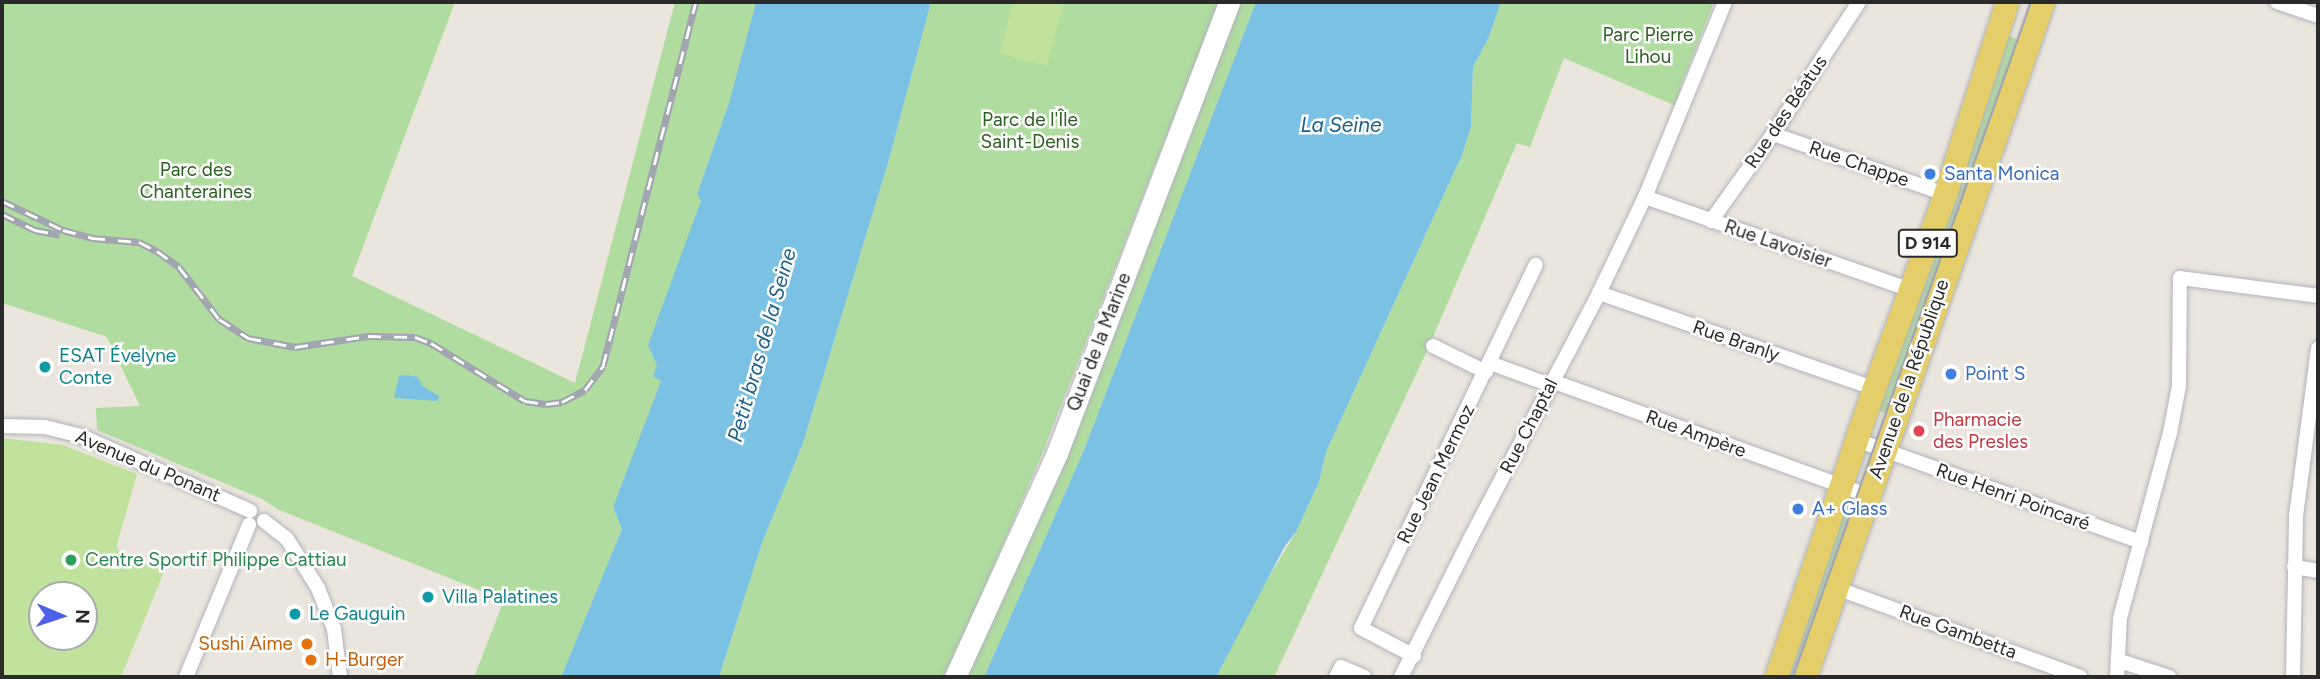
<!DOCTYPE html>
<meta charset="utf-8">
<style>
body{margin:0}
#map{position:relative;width:2320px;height:679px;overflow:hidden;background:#ebe6dd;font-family:Figtree,sans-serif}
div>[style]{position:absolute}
.green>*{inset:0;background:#b0dc9f}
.pitch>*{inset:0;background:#c0e29c}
.water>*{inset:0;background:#7ac1e3}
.roads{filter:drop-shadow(0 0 2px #b1b3bc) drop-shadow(0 0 2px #b1b3bc)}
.street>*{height:14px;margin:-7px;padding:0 7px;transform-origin:7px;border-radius:7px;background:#fff}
.secondary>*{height:21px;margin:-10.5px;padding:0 10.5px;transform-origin:10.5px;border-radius:10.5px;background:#fff}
.primary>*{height:23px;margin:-11.5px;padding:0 11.5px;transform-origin:11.5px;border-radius:11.5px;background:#e3ce6a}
.tram>*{height:2px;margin:-1px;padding:0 1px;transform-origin:1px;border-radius:1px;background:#a1a2b2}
.rail>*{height:7px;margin-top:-3.5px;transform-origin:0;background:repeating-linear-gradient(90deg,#fff 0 13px,#a1a2b2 0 26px);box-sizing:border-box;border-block:2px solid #a1a2b2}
.dots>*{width:19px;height:19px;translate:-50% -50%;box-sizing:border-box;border:4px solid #fff;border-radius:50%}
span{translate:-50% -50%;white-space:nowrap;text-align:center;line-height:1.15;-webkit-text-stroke:5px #fff;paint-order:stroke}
.shield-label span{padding:2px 5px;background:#fff;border:2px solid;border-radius:5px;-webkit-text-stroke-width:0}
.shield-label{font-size:18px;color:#2a2a2a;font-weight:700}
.park-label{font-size:19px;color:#2a6021}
.street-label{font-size:19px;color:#2a2a2a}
.shop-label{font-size:19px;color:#366cbe}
.left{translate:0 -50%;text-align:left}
.culture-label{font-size:19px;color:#0d838f}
.health-label{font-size:19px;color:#be3a42}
.leisure-label{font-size:19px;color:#27864d}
.food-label{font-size:19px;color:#c56008}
.right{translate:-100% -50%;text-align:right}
.water-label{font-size:21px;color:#1a5f8e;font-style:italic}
.frame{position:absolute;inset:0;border:4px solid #2a2a2a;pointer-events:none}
.north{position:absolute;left:28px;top:581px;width:70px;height:70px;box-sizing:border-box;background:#fff;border:2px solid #aaa;border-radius:50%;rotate:92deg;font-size:19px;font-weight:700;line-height:28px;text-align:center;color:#2a2a2a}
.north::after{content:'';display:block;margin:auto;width:24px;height:32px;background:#4d61e8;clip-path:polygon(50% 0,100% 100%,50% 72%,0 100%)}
</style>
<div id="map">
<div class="green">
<i style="clip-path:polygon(2px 2px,455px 2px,352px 276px,575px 383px,675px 2px,756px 2px,729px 103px,697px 194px,701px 201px,654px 353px,662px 380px,613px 507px,622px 529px,561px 677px,474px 677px,504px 600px,277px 509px,262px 499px,97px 430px,96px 408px,140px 406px,107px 337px,2px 303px)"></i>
<i style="clip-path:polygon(931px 2px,1219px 2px,1042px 454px,946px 677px,719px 677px,762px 543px,803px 443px,888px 163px)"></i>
<i style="clip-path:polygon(1236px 2px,1256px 2px,1084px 450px,984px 677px,964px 677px)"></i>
<i style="clip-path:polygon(1501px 2px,1714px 2px,1680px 88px,1683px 91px,1676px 106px,1564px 58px,1530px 147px,1517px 143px,1426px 353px,1274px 677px,1216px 677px,1257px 597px,1296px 532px,1319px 482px,1326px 452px,1462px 155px,1471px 127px,1473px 67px,1489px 37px)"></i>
<i style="clip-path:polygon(2002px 34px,2020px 40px,1891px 415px,1874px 409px)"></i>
<i style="clip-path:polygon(1837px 515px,1854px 521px,1797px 677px,1783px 677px)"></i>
</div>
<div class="pitch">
<i style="clip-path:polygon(1013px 2px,1064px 2px,1047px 66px,1000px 54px)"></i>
<i style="clip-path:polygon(evenodd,2px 438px,63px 445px,137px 474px,116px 548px,164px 572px,121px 677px,2px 677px,2px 438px,42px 595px,84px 595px,84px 637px,42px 637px,42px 595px)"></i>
</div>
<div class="water">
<i style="clip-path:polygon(756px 2px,931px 2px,888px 163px,803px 443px,762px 543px,719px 677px,561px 677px,622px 529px,613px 507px,661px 381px,653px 376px,657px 365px,648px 345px,701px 201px,697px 194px,729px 103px)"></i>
<i style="clip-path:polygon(1256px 2px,1501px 2px,1489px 37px,1473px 67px,1471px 127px,1462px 155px,1326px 452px,1319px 482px,1296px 532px,1285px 546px,1216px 677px,984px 677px,1084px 450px)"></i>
<i style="clip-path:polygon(406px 375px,418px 377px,422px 386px,439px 396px,438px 401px,394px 398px,399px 376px)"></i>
</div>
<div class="roads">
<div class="street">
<i style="left:2277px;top:2px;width:43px;rotate:18.9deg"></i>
<i style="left:1773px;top:134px;width:182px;rotate:19.2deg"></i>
<i style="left:1645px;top:197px;width:282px;rotate:19.3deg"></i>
<i style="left:1711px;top:221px;width:107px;rotate:-54.5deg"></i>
<i style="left:1773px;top:134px;width:158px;rotate:-56.9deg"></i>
<i style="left:1599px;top:293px;width:291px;rotate:19.1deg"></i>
<i style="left:1433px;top:346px;width:59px;rotate:26.1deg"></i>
<i style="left:1490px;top:363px;width:64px;rotate:20.1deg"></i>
<i style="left:1552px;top:381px;width:337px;rotate:19.9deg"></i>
<i style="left:2px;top:426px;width:43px;rotate:1.3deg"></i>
<i style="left:45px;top:427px;width:37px;rotate:14deg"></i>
<i style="left:81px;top:436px;width:185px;rotate:23.9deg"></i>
<i style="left:1856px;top:440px;width:303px;rotate:19.7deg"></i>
<i style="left:264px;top:521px;width:29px;rotate:38deg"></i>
<i style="left:287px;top:539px;width:58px;rotate:57.7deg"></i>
<i style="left:318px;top:588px;width:44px;rotate:68.7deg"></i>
<i style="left:334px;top:629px;width:48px;rotate:82.9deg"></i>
<i style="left:2294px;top:567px;width:24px;rotate:9deg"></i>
<i style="left:1836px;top:588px;width:260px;rotate:20deg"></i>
<i style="left:1414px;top:656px;width:60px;rotate:-152.2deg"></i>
<i style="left:1361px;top:628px;width:403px;rotate:-64.3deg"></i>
<i style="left:2120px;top:661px;width:52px;rotate:18.1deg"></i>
<i style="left:186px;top:677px;width:165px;rotate:-67.5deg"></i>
<i style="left:1336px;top:677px;width:11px;rotate:-63deg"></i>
<i style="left:1341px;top:667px;width:25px;rotate:23deg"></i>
<i style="left:1401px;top:677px;width:154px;rotate:-63.4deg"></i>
<i style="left:1470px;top:539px;width:278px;rotate:-62.3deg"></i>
<i style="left:1599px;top:293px;width:106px;rotate:-64.4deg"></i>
<i style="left:1645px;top:197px;width:211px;rotate:-67.7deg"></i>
<i style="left:2117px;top:677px;width:59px;rotate:-87.1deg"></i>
<i style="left:2120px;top:618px;width:192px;rotate:-74.9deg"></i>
<i style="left:2170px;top:433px;width:48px;rotate:-79.2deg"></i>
<i style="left:2179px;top:386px;width:108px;rotate:-89.5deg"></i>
<i style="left:2180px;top:278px;width:139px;rotate:7.4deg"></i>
<i style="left:2293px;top:677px;width:161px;rotate:-88.9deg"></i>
<i style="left:2296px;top:516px;width:169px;rotate:-82.5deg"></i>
</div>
<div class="secondary">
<i style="left:955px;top:677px;width:246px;rotate:-65.5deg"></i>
<i style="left:1057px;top:453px;width:483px;rotate:-69.1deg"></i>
</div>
<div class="primary">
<i style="left:1776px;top:677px;width:305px;rotate:-71.3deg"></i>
<i style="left:1874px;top:388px;width:207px;rotate:-69.9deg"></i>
<i style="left:1945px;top:194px;width:202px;rotate:-72.1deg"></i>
<i style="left:1805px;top:677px;width:716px;rotate:-70.58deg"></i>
</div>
</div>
<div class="tram">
<i style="left:1793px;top:677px;width:716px;rotate:-70.58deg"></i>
</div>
<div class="rail">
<i style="left:2px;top:201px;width:68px;rotate:25.4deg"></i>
<i style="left:63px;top:230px;width:30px;rotate:15deg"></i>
<i style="left:92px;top:238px;width:47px;rotate:4.9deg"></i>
<i style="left:139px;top:242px;width:20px;rotate:27deg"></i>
<i style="left:157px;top:251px;width:27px;rotate:36deg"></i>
<i style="left:179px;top:267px;width:66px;rotate:52.4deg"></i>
<i style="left:219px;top:319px;width:35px;rotate:33deg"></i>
<i style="left:248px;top:338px;width:48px;rotate:10.8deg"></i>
<i style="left:295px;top:347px;width:74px;rotate:-8.6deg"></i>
<i style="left:368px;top:336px;width:47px;rotate:1.2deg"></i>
<i style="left:415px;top:337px;width:17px;rotate:21deg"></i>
<i style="left:431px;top:343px;width:110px;rotate:31.7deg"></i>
<i style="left:525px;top:401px;width:21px;rotate:8deg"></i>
<i style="left:546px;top:404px;width:16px;rotate:-7deg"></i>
<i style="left:562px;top:402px;width:26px;rotate:-28deg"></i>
<i style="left:585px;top:390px;width:30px;rotate:-53deg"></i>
<i style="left:603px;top:366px;width:376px;rotate:-75.7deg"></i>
<i style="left:2px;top:214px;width:37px;rotate:26deg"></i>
<i style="left:35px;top:230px;width:25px;rotate:11deg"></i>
</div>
<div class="dots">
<i style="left:1930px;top:174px;background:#3f7fe0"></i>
<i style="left:45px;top:367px;background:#0f9aa8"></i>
<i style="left:1951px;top:374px;background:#3f7fe0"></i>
<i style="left:1919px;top:431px;background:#e0444e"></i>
<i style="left:1798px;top:509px;background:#3f7fe0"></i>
<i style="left:71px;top:560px;background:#2e9e5b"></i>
<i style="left:428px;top:597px;background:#0f9aa8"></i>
<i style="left:295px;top:614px;background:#0f9aa8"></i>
<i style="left:307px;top:644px;background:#e8710a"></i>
<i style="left:311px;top:660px;background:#e8710a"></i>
</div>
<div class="shield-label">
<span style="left:1928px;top:243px">D 914</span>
</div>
<div class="park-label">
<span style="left:1648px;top:46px">Parc Pierre<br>Lihou</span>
<span style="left:1030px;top:131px">Parc de l'Île<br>Saint-Denis</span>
<span style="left:196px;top:181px">Parc des<br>Chanteraines</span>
</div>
<div class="street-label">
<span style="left:1786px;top:112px;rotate:-56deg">Rue des Béatus</span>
<span style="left:1859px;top:164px;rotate:19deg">Rue Chappe</span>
<span style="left:1778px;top:244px;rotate:19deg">Rue Lavoisier</span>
<span style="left:1736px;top:341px;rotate:19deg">Rue Branly</span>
<span style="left:1099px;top:342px;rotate:-69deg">Quai de la Marine</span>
<span style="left:1909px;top:379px;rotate:-71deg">Avenue de la République</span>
<span style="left:1529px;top:426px;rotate:-63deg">Rue Chaptal</span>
<span style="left:1696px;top:434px;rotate:20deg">Rue Ampère</span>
<span style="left:148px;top:466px;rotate:23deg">Avenue du Ponant</span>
<span style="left:1436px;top:474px;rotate:-64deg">Rue Jean Mermoz</span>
<span style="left:2013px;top:497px;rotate:20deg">Rue Henri Poincaré</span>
<span style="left:1958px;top:632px;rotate:20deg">Rue Gambetta</span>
</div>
<div class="shop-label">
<span class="left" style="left:1944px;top:174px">Santa Monica</span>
<span class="left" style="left:1965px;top:374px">Point S</span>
<span class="left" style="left:1812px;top:509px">A+ Glass</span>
</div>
<div class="culture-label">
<span class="left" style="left:59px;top:367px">ESAT Évelyne<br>Conte</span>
<span class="left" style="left:442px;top:597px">Villa Palatines</span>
<span class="left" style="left:309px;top:614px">Le Gauguin</span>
</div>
<div class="health-label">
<span class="left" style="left:1933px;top:431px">Pharmacie<br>des Presles</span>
</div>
<div class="leisure-label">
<span class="left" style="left:85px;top:560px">Centre Sportif Philippe Cattiau</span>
</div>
<div class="food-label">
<span class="right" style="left:293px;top:644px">Sushi Aime</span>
<span class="left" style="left:325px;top:660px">H-Burger</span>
</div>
<div class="water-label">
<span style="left:1341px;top:125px">La Seine</span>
<span style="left:762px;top:345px;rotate:-74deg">Petit bras de la Seine</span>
</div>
<div class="frame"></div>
<div class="north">N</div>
</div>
